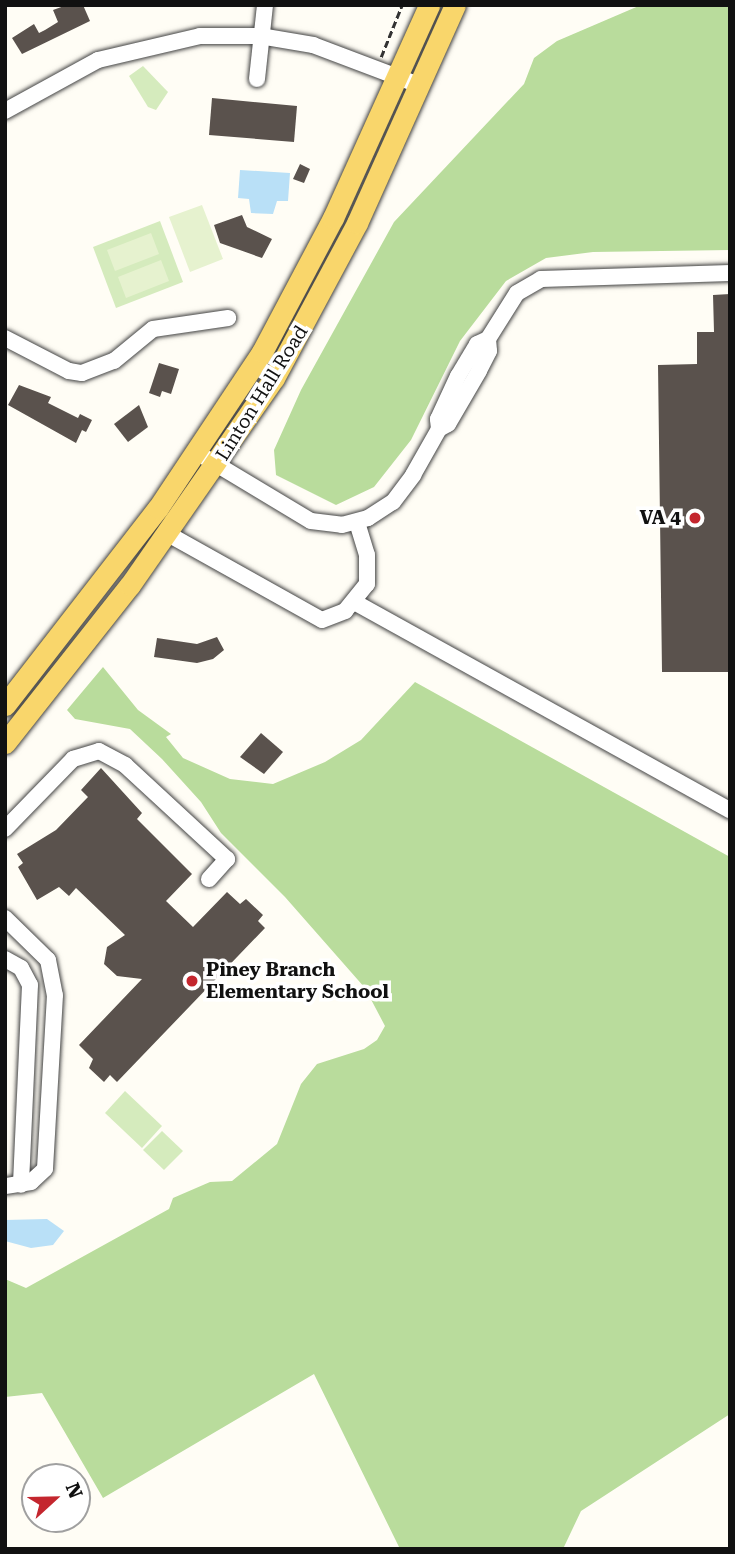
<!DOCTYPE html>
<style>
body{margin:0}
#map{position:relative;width:735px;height:1554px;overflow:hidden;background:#fffdf5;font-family:"Roboto Serif",serif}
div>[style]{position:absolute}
.green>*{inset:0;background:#d5ebbd}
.forest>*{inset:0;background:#b9dc9c}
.pitch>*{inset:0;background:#e6f2cf}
.water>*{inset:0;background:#b9e0f7}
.building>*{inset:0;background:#5a524d}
.path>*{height:2.5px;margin-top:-1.25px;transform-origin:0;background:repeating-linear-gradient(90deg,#333 0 7px,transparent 0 10.5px)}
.roads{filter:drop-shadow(0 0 2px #444) drop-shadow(0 0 2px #444)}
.minor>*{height:16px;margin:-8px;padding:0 8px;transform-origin:8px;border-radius:8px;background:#fff}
.major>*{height:21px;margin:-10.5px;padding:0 10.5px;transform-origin:10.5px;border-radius:10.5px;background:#f9d66b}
.dots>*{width:19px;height:19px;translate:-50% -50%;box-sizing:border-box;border:4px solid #fff;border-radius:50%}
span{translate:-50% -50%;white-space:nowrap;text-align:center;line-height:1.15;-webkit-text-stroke:7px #fff;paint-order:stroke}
.street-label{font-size:19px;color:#111}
.poi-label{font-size:19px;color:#111;font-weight:700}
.right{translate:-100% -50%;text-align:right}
.left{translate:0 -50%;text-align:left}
.frame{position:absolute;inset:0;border:7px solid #111;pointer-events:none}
.north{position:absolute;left:21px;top:1463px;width:70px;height:70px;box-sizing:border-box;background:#fff;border:2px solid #a0a0a0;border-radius:50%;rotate:68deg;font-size:19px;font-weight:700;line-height:28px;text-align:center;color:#111}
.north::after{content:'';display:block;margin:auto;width:24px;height:32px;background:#c4262e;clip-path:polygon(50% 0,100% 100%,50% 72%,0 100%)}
</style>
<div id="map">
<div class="green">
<i style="clip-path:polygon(143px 66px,168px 92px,156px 110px,148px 107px,129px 76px)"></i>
<i style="clip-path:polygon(160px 221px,183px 282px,116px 308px,93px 247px)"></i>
<i style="clip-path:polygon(125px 1091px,162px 1126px,142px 1148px,105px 1113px)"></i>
<i style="clip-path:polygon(162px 1131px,183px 1151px,164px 1170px,143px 1150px)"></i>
</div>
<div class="forest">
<i style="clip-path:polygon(641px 5px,730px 5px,730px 250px,593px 252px,546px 258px,506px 281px,460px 341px,411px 440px,374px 487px,336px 505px,276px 475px,274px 450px,301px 390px,394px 222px,524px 84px,534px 58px,557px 41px)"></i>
<i style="clip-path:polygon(103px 667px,138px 710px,171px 734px,166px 737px,183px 758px,230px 779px,273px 784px,325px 762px,361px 740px,415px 682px,730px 857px,730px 1414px,581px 1511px,563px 1549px,400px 1549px,314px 1374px,103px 1498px,42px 1393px,5px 1397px,5px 1279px,26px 1288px,169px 1209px,173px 1198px,210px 1182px,232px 1181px,277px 1144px,301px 1084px,317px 1064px,364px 1049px,377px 1040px,385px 1026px,365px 988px,285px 897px,221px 833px,201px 802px,162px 759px,130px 729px,75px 719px,67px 710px)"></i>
</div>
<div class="pitch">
<i style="clip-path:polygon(202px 205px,223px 259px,190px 272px,169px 217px)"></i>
<i style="clip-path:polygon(151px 233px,159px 254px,115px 271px,107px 250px)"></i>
<i style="clip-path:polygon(161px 260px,169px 281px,126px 298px,118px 277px)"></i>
</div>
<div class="water">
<i style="clip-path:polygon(240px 170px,290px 173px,288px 201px,277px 201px,273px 214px,251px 213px,249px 199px,238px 198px)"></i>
<i style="clip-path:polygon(47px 1219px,64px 1231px,53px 1245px,31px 1248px,5px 1241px,5px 1220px)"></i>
</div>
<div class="building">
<i style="clip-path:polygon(67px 5px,83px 5px,90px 21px,22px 54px,12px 38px,34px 24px,39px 33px,45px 30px,58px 22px,53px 10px)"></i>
<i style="clip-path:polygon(212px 98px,297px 106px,294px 142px,209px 135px)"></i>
<i style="clip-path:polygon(300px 164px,310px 169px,304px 183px,293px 179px)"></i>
<i style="clip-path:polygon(242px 215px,247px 227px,272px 239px,262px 258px,220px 243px,214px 225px)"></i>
<i style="clip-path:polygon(730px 294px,730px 672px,662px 672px,658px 365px,697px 364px,697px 332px,714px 332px,713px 295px)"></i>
<i style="clip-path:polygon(159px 363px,179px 369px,171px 394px,162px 391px,160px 397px,149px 393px)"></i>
<i style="clip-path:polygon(19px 385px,51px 397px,48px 403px,78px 418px,80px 414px,92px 420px,86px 432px,82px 430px,76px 443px,8px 405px)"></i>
<i style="clip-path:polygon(139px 405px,148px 427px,128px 442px,114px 424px)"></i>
<i style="clip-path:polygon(217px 637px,224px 650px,213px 659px,197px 663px,154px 657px,157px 638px,197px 644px)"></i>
<i style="clip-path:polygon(261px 733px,283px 752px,264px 774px,240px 757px)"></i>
<i style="clip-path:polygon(101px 768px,142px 813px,137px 819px,192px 874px,166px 901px,193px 927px,227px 892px,240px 904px,246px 899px,263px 915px,258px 921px,265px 928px,117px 1082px,110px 1075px,104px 1082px,89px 1068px,93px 1059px,79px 1045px,142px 979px,117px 976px,104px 964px,107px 947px,125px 935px,76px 888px,69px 896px,59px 887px,37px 900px,18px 867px,23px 863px,17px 854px,56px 830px,88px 797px,81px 790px)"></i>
</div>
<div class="path">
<i style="left:381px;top:57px;width:56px;rotate:-68deg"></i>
</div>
<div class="roads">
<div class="minor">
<i style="left:257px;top:79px;width:74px;rotate:-83.8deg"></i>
<i style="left:5px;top:111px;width:106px;rotate:-28.7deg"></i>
<i style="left:98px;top:60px;width:105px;rotate:-13.2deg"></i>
<i style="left:200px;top:36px;width:60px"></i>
<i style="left:260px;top:36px;width:54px;rotate:9.6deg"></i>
<i style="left:313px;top:45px;width:113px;rotate:20.7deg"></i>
<i style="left:5px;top:338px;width:72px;rotate:27.3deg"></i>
<i style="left:69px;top:371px;width:13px;rotate:9deg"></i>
<i style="left:82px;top:373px;width:34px;rotate:-21deg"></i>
<i style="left:114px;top:361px;width:50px;rotate:-39.4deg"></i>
<i style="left:153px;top:329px;width:76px;rotate:-8.3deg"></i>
<i style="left:488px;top:339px;width:54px;rotate:-57.8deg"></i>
<i style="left:517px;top:293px;width:28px;rotate:-30deg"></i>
<i style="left:541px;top:279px;width:189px;rotate:-1.8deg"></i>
<i style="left:206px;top:458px;width:122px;rotate:31deg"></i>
<i style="left:311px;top:521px;width:31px;rotate:7deg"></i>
<i style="left:342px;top:525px;width:27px;rotate:-15deg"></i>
<i style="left:368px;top:518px;width:30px;rotate:-33deg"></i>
<i style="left:393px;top:502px;width:34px;rotate:-53deg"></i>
<i style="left:413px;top:475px;width:53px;rotate:-60.5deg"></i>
<i style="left:439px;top:429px;width:10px;rotate:-96deg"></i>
<i style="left:438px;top:419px;width:47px;rotate:-65.1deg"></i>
<i style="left:458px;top:376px;width:37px;rotate:-59deg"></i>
<i style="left:477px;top:344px;width:12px;rotate:-24deg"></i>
<i style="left:488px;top:339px;width:12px;rotate:85deg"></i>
<i style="left:489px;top:351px;width:22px;rotate:117deg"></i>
<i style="left:479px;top:371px;width:61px;rotate:120.3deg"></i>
<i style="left:448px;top:424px;width:10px;rotate:151deg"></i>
<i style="left:168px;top:534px;width:176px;rotate:29.2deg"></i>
<i style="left:322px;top:620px;width:25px;rotate:-21deg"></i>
<i style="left:345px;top:611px;width:35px;rotate:-51deg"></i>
<i style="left:367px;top:584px;width:29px;rotate:-90deg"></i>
<i style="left:367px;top:555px;width:34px;rotate:-107deg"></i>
<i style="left:354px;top:602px;width:430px;rotate:29deg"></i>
<i style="left:5px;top:829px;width:98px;rotate:-45.8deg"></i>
<i style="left:73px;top:759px;width:27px;rotate:-17deg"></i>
<i style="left:99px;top:751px;width:30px;rotate:28deg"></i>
<i style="left:125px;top:765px;width:139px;rotate:42.7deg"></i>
<i style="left:227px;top:859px;width:27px;rotate:132deg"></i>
<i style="left:5px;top:918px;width:60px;rotate:44.3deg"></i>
<i style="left:48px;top:960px;width:36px;rotate:79deg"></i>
<i style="left:55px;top:995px;width:174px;rotate:93.3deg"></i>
<i style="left:45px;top:1169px;width:19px;rotate:137deg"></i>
<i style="left:31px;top:1182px;width:26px;rotate:171deg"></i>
<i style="left:5px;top:959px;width:18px;rotate:29deg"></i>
<i style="left:21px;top:968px;width:19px;rotate:62deg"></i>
<i style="left:30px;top:985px;width:200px;rotate:92.6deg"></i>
</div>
<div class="major">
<i style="left:5px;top:705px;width:249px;rotate:-52.2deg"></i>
<i style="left:158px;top:508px;width:187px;rotate:-56.3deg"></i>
<i style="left:262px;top:352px;width:152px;rotate:-62.1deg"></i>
<i style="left:333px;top:218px;width:234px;rotate:-65.7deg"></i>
<i style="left:5px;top:743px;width:201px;rotate:-51.7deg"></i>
<i style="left:130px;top:585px;width:252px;rotate:-55.2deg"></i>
<i style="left:274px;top:378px;width:176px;rotate:-61.8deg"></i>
<i style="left:357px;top:223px;width:239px;rotate:-65.8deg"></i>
</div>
</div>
<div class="dots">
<i style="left:695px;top:518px;background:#c4262e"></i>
<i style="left:192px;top:981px;background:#c4262e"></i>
</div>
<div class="street-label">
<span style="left:262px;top:393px;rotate:-58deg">Linton Hall Road</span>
</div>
<div class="poi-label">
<span class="right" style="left:681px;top:518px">VA 4</span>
<span class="left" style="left:206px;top:981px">Piney Branch<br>Elementary School</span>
</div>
<div class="frame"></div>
<div class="north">N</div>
</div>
